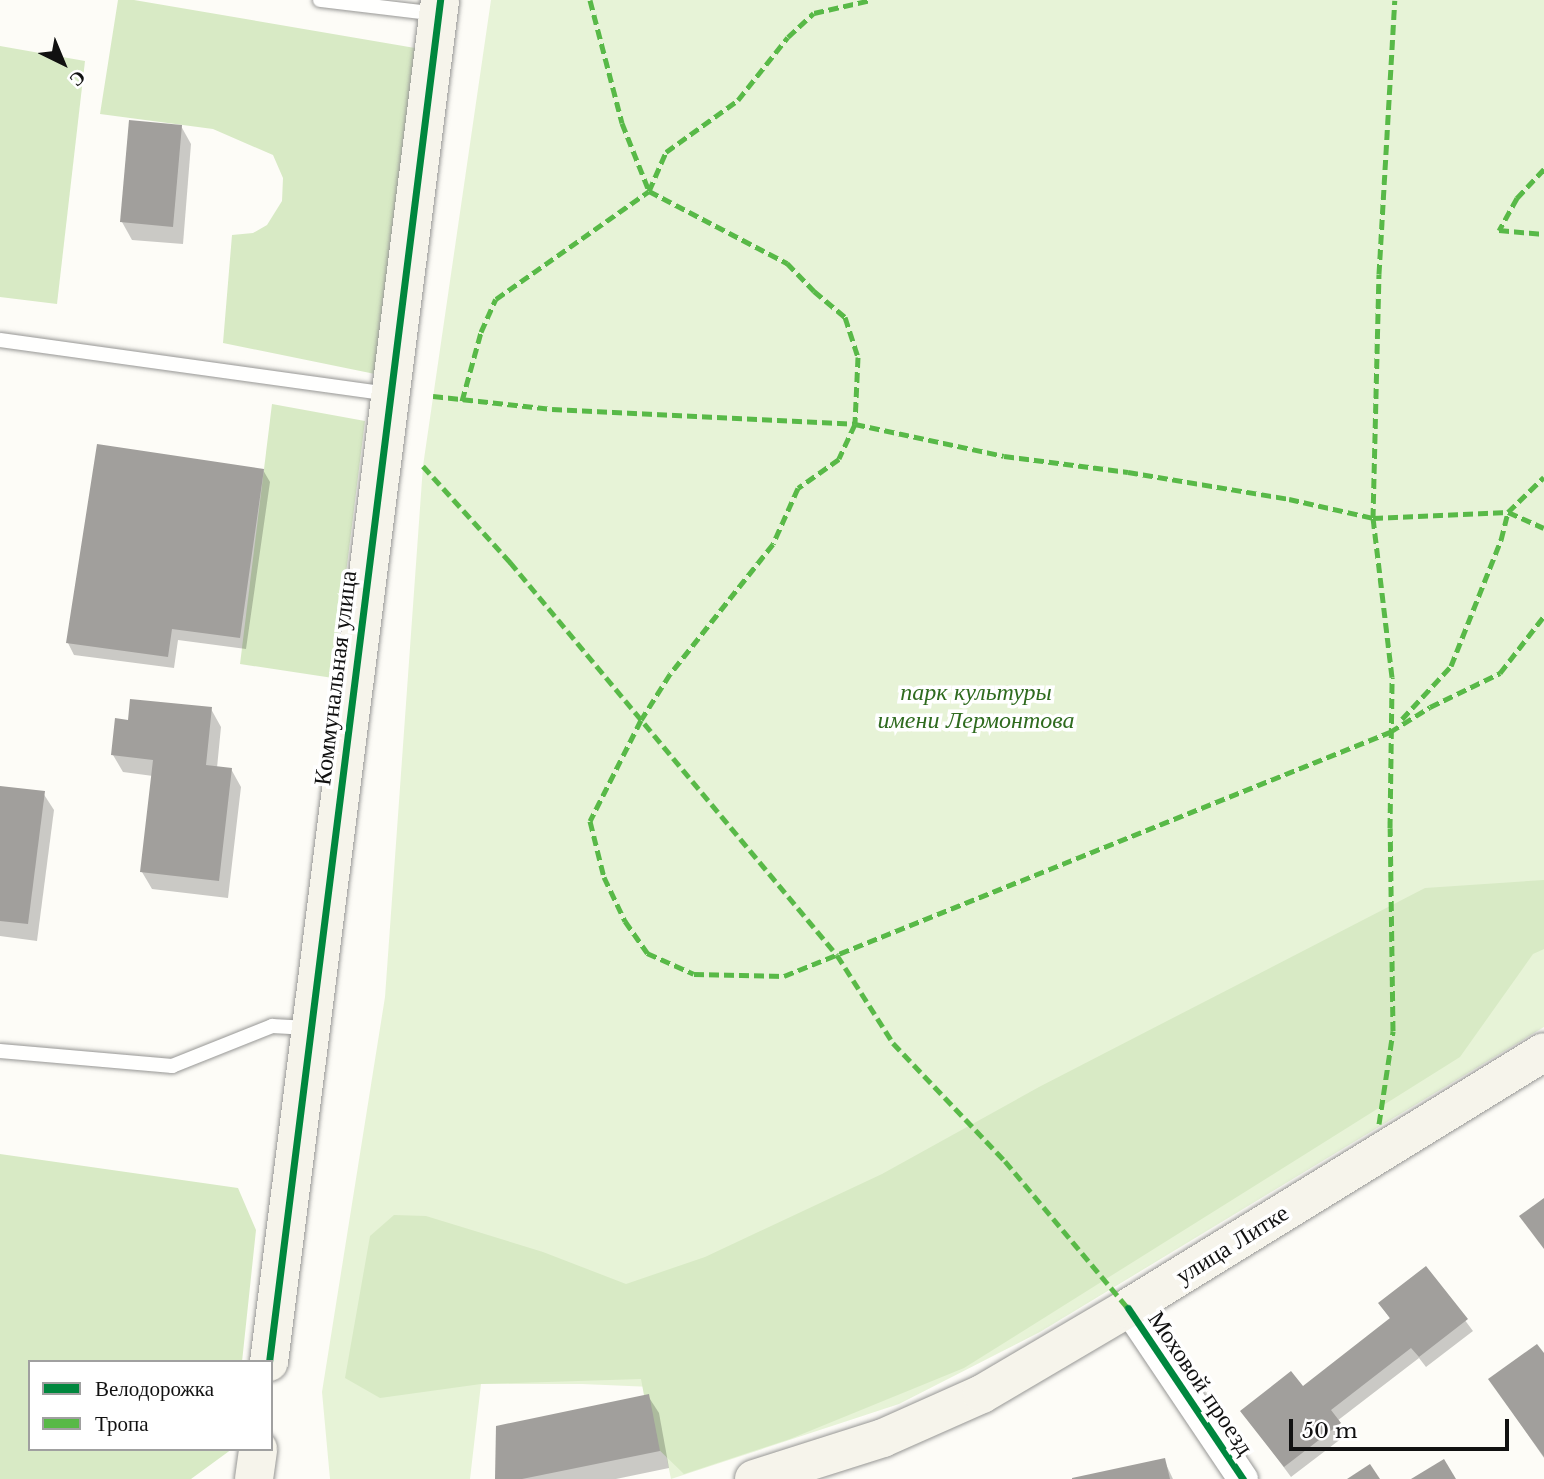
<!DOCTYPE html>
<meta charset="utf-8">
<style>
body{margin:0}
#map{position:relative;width:1544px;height:1479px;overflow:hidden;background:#fdfcf7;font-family:"Libre Baskerville",serif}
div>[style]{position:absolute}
.green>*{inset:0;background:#e7f3d7}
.forest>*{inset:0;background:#d8eac5}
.shadow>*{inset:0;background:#0003}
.building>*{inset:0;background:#a19f9c}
.roads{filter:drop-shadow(0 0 2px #979795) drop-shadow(0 0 2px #979795)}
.lane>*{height:14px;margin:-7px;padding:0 7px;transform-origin:7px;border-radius:7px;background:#fffffe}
.street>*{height:30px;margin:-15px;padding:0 15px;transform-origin:15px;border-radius:15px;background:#fffffe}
.secondary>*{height:38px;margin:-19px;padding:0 19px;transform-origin:19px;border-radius:19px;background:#f6f4eb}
.quiet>*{height:5px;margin-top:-2.5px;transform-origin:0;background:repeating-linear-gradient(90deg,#58b947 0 10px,transparent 0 15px)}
.cycleway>*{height:7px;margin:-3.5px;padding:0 3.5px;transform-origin:3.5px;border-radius:3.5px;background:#00873e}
span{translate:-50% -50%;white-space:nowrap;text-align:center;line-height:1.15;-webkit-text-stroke:7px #fff;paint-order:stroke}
.street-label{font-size:24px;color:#111}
.park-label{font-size:24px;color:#2f6b1f;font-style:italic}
.legend{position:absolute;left:28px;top:1360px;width:245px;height:91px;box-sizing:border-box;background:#fff;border:2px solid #a0a0a0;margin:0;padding:9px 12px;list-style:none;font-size:21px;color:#111}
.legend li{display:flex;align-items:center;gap:14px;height:35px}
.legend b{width:35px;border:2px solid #a0a0a0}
.north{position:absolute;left:28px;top:28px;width:70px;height:70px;-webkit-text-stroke:5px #fff;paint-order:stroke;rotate:137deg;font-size:19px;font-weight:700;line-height:28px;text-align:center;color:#111}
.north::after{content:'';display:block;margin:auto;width:24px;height:32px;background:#111;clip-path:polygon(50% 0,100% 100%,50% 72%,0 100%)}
.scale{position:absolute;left:1289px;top:1419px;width:220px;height:32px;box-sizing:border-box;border:4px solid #111;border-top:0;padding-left:9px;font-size:21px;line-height:24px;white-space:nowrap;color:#111;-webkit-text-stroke:5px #fff;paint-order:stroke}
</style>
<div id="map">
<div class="green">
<i style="clip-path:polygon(491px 0,1544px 0,1544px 1027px,1040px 1332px,899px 1404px,671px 1479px,652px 1387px,582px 1384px,481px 1384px,470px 1479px,330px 1479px,322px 1392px,385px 997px,423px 466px)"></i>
</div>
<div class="forest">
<i style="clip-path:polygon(118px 0,134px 0,415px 48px,375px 374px,223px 343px,232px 235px,253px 233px,267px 225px,282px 201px,283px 178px,273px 155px,213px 129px,100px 114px)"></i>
<i style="clip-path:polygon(0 46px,85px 61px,57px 304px,0 297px)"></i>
<i style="clip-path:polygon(272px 404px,365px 421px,333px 678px,240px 664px)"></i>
<i style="clip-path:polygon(1544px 880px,1544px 949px,1533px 954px,1460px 1057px,964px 1368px,790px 1439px,684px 1474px,653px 1444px,641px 1379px,481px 1384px,380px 1398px,345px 1378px,370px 1236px,394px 1215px,426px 1216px,543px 1252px,626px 1284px,705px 1257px,882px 1174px,1039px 1087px,1425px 888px)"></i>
<i style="clip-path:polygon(0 1154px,238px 1188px,256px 1230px,242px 1362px,30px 1362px,30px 1449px,232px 1449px,191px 1479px,0 1479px)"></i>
</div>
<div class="shadow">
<i style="clip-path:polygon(181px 126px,191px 144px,183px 244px,132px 240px,122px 222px)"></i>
<i style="clip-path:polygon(263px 470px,270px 482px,246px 649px,178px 640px,174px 668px,74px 655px,68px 643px)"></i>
<i style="clip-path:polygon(211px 709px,221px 727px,217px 768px,231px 769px,241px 787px,228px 898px,152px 889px,142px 872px,153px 776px,123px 772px,113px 755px,129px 722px)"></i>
<i style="clip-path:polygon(0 787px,43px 793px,54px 810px,37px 941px,0 936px)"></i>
<i style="clip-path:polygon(1426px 1268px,1473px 1331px,1426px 1367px,1419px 1358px,1337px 1421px,1346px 1435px,1291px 1477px,1242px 1411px,1302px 1389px,1391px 1320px,1380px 1304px)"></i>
<i style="clip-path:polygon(1544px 1356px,1544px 1458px,1490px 1380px)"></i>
<i style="clip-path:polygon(648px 1396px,659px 1413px,669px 1468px,616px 1479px,497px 1479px)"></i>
<i style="clip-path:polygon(1164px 1460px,1173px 1479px,1075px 1479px)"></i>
</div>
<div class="building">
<i style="clip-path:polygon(129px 120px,182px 125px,173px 227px,120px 222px)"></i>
<i style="clip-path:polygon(97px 444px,264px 469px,240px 638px,172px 629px,168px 657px,66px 643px)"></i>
<i style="clip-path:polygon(130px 699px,212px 707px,206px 765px,232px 768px,219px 881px,140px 872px,153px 760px,111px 755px,115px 718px,128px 720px)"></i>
<i style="clip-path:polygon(0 786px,45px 791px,28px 924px,0 921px)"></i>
<i style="clip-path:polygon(1544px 1198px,1544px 1249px,1519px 1216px)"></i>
<i style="clip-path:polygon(1426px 1266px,1468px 1319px,1419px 1357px,1411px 1348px,1331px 1410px,1341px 1423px,1284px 1467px,1240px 1411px,1291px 1371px,1303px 1386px,1390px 1318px,1378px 1303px)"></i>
<i style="clip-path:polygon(1537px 1344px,1544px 1353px,1544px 1457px,1488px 1379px)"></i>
<i style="clip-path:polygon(649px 1394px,660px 1451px,522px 1479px,495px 1479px,496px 1426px)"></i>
<i style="clip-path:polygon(1165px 1458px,1170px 1479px,1072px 1479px,1072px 1478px)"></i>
<i style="clip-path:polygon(1444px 1459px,1456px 1479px,1411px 1479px)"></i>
<i style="clip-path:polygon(1370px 1464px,1380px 1479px,1347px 1479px)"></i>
</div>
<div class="roads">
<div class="lane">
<i style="left:320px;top:0;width:118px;rotate:6.8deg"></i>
<i style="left:0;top:340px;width:394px;rotate:7.9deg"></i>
<i style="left:0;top:1051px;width:173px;rotate:5deg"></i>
<i style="left:172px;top:1066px;width:108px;rotate:-21.8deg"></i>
<i style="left:272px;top:1026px;width:37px;rotate:3deg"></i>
</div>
<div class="street">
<i style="left:1128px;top:1308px;width:206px;rotate:56.1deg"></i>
</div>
<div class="secondary">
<i style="left:269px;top:1362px;width:1373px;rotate:-82.84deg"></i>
<i style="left:254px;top:1479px;width:30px;rotate:-82deg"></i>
<i style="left:754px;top:1479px;width:135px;rotate:-17.6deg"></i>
<i style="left:883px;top:1438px;width:108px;rotate:-24deg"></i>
<i style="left:982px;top:1394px;width:169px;rotate:-30.5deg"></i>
<i style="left:1128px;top:1308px;width:488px;rotate:-31.6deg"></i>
</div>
</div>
<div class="quiet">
<i style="left:590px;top:0;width:127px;rotate:75.4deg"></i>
<i style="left:622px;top:123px;width:73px;rotate:68.3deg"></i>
<i style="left:649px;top:191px;width:156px;rotate:27.6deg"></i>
<i style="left:787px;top:263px;width:39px;rotate:46deg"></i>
<i style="left:814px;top:291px;width:40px;rotate:40deg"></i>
<i style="left:845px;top:317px;width:42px;rotate:72deg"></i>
<i style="left:858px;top:357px;width:67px;rotate:92.6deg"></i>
<i style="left:855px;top:424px;width:38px;rotate:115deg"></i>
<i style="left:839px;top:459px;width:50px;rotate:144.7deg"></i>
<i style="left:798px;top:488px;width:61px;rotate:114.1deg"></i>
<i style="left:773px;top:544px;width:166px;rotate:128.4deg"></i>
<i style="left:670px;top:674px;width:54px;rotate:122.2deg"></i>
<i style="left:641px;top:720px;width:113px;rotate:116.8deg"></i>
<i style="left:590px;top:821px;width:58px;rotate:76deg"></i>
<i style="left:604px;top:877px;width:49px;rotate:64.5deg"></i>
<i style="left:625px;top:921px;width:39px;rotate:55deg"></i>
<i style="left:647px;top:953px;width:51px;rotate:24.1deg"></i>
<i style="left:694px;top:974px;width:90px;rotate:1.3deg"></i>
<i style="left:784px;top:976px;width:653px;rotate:-21.93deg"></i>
<i style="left:1390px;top:732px;width:47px;rotate:-32deg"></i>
<i style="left:1430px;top:707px;width:78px;rotate:-25.9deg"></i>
<i style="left:1500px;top:673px;width:72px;rotate:-52.3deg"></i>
<i style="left:1544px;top:169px;width:40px;rotate:133deg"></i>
<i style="left:1517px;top:198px;width:37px;rotate:119deg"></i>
<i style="left:1499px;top:230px;width:45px;rotate:5.1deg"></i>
<i style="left:433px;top:396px;width:120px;rotate:6.2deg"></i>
<i style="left:552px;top:409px;width:303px;rotate:2.8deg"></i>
<i style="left:855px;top:424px;width:152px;rotate:12.1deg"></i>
<i style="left:1004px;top:456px;width:125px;rotate:7.4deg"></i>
<i style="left:1128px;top:472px;width:163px;rotate:9.5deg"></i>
<i style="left:1289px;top:499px;width:86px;rotate:12.7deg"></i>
<i style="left:1373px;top:518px;width:135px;rotate:-2.5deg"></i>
<i style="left:1508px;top:512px;width:39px;rotate:24deg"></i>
<i style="left:462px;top:401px;width:72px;rotate:-74.6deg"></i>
<i style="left:481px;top:332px;width:36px;rotate:-66deg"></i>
<i style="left:496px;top:299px;width:187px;rotate:-35.2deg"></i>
<i style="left:649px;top:191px;width:43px;rotate:-66.4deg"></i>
<i style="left:666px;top:152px;width:89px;rotate:-35.8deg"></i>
<i style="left:738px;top:100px;width:80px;rotate:-51.6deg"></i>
<i style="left:788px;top:37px;width:35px;rotate:-43deg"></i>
<i style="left:814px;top:13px;width:58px;rotate:-12.8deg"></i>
<i style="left:423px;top:466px;width:130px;rotate:47.8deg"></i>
<i style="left:510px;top:562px;width:511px;rotate:50.24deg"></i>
<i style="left:837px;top:955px;width:104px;rotate:57.5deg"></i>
<i style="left:893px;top:1043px;width:163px;rotate:46.5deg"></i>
<i style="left:1005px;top:1161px;width:192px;rotate:50.1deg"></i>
<i style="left:1402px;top:719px;width:72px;rotate:-47.2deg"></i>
<i style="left:1451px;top:666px;width:136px;rotate:-68.4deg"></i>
<i style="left:1501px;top:540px;width:29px;rotate:-76deg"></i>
<i style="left:1508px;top:512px;width:50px;rotate:-44.2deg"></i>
<i style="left:1379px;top:1124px;width:94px;rotate:-81.4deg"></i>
<i style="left:1393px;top:1031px;width:203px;rotate:-90.8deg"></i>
<i style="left:1390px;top:828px;width:151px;rotate:-89.2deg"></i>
<i style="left:1392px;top:677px;width:160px;rotate:-96.8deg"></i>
<i style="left:1373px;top:518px;width:244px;rotate:-88.6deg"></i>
<i style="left:1379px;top:274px;width:274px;rotate:-86.7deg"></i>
</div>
<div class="cycleway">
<i style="left:1128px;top:1308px;width:206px;rotate:56.1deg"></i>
<i style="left:269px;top:1362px;width:1373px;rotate:-82.84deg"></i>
</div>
<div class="street-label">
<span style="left:335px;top:678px;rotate:-83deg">Коммунальная улица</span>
<span style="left:1232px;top:1244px;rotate:-32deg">улица Литке</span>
<span style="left:1201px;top:1383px;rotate:56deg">Моховой проезд</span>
</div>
<div class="park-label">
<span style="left:976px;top:706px">парк культуры<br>имени Лермонтова</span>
</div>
<ul class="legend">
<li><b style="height:9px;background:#00873e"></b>Велодорожка</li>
<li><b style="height:9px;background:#58b947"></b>Тропа</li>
</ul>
<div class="north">С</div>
<div class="scale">50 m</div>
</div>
